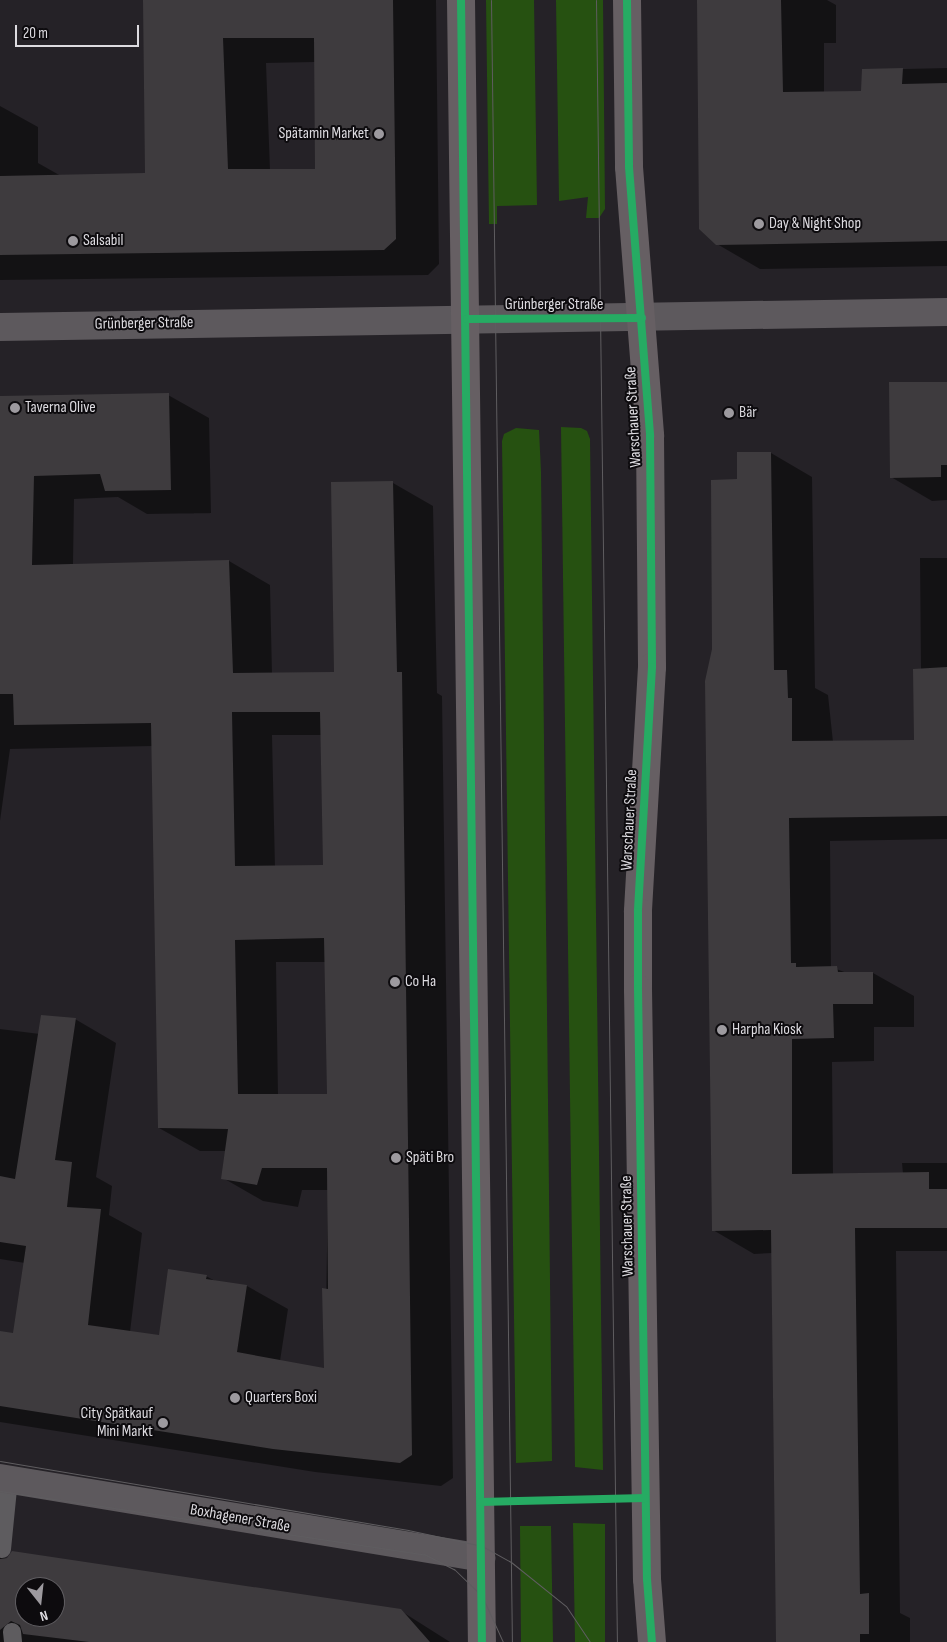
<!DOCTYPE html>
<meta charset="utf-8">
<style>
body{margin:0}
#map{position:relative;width:947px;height:1642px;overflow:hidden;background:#252227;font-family:"Sofia Sans Condensed",sans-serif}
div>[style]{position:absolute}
.green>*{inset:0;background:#265111}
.shadow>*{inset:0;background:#0007}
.building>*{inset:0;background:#3e3b3e}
.lane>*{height:18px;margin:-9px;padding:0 9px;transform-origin:9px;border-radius:9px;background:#5e5c5f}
.secondary>*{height:28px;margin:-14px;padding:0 14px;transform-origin:14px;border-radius:14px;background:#5d595d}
.primary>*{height:28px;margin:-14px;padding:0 14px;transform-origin:14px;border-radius:14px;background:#665f63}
.tram>*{height:1px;margin:-0.5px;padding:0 0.5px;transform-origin:0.5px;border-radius:0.5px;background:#5f5d60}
.cycleway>*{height:8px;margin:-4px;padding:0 4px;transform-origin:4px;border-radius:4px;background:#26ab63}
.dots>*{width:14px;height:14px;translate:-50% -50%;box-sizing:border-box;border:2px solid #0d0b0e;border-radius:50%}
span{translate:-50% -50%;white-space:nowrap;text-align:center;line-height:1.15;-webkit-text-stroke:4px #0d0b0e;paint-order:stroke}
.poi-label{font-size:16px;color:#dddbe0}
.right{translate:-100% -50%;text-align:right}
.left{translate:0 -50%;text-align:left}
.street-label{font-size:16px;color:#dddbe0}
.north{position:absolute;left:15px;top:1577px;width:50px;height:50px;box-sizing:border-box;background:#0d0b0e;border:1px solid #605e62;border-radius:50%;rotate:164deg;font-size:14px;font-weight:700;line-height:20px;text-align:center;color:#dddbe0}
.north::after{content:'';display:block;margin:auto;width:18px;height:22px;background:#9d9a9f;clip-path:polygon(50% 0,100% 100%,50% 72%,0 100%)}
.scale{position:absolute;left:15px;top:25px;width:124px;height:22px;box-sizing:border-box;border:2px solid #dddbe0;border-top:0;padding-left:6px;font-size:15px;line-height:18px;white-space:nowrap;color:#dddbe0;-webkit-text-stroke:4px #0d0b0e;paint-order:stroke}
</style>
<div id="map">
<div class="green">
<i style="clip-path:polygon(486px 0,534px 0,537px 205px,497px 206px,497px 224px,489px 224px)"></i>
<i style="clip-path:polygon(556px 0,603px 0,605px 209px,599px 218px,586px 218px,588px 197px,559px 201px)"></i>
<i style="clip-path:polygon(561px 427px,581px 428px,587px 431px,590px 439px,603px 1470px,575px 1467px)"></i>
<i style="clip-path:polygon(516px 428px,539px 430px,541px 472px,552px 1461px,516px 1463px,502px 441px,504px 434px)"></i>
<i style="clip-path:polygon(573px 1523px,605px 1524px,605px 1642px,575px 1642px)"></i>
<i style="clip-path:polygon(520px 1526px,551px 1526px,553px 1642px,521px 1642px)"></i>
</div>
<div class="shadow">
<i style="clip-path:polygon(evenodd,144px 0,436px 0,439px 264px,428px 275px,0 280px,0 106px,38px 127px,38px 163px,61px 176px,146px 174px,144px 0,315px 62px,317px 170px,270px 170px,266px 63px,315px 62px)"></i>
<i style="clip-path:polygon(698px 0,827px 0,836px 5px,836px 43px,824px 43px,824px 93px,863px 93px,863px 70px,947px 68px,947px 266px,760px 269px,717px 244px)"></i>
<i style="clip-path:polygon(947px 383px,947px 500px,932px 501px,891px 477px)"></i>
<i style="clip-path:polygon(evenodd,168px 395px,209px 418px,211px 513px,147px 514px,118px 497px,74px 499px,73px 565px,229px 561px,270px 585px,272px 674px,336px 673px,393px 483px,433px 506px,437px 693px,442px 696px,453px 1478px,441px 1486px,315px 1472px,0 1422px,0 1332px,14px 1335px,25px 1263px,0 1259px,0 1029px,40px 1034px,75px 1019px,116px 1043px,96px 1177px,112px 1186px,109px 1215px,142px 1233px,130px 1332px,160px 1336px,206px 1276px,215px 1281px,247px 1286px,288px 1309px,280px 1361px,325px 1369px,328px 1190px,302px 1190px,298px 1207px,263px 1201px,223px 1178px,226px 1151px,200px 1151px,159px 1128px,153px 746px,10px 749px,0 821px,0 397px,168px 395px,272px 735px,322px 735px,324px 867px,275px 867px,272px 735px,168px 395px,276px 962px,326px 962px,329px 1095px,278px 1095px,276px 962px)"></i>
<i style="clip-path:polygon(771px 453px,812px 477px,815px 688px,828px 695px,833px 742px,916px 741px,921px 670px,920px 558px,947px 558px,947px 839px,830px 841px,831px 967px,847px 973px,873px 973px,914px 996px,914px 1027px,874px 1027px,874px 1061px,832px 1062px,833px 1175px,903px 1174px,902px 1163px,947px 1163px,947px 1251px,896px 1251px,900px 1613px,910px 1618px,910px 1642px,777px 1642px,772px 1253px,754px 1254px,713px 1230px,714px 649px,738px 480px)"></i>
<i style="clip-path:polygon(evenodd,0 1554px,8px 1559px,401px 1611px,450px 1642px,0 1642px,0 1554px,25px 1587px,55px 1587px,55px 1617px,25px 1617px,25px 1587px)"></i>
</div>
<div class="building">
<i style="clip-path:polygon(evenodd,143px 0,393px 0,396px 239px,384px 250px,0 255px,0 176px,145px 173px,143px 0,223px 38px,314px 38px,315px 169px,228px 169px,223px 38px)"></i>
<i style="clip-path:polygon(697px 0,781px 0,783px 92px,861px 91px,862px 69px,903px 68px,902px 84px,947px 83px,947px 241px,716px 245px,699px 229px)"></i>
<i style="clip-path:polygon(889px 382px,947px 382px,947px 465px,941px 465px,941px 477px,890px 478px)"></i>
<i style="clip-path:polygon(evenodd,169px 393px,171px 490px,105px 491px,100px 474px,34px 476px,32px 565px,229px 560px,233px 673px,334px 672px,331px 482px,393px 481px,397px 672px,402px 672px,412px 1455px,400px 1463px,273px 1449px,0 1406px,0 1331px,13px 1333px,26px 1246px,0 1242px,0 1176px,15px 1179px,41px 1015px,76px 1018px,55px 1160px,72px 1162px,67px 1207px,101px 1209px,88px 1325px,159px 1335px,168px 1269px,207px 1275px,206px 1279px,247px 1285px,237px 1352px,324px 1368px,322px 1288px,328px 1289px,327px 1168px,262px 1168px,257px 1185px,221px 1179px,228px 1129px,158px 1128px,151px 723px,14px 725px,13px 694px,0 694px,0 396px,169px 393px,232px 712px,320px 712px,323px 865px,235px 866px,232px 712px,169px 393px,324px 938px,327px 1094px,238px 1094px,235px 940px,324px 938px)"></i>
<i style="clip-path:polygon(737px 452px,771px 452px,774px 670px,787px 670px,788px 698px,792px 698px,792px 741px,914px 740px,913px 669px,947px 667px,947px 816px,789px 818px,791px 963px,796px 963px,796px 967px,837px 966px,838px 972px,873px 972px,873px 1004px,833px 1004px,834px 1038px,792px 1039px,792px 1174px,929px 1172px,929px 1189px,947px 1189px,947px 1228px,855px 1228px,860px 1594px,869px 1593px,869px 1634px,860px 1634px,860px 1642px,776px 1642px,771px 1230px,712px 1231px,705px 681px,712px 649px,711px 480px,737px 479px)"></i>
<i style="clip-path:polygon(evenodd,12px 1551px,401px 1609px,430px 1642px,89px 1642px,23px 1634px,20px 1625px,11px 1621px,0 1630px,0 1559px,7px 1558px,12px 1551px,25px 1587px,55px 1587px,55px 1617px,25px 1617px,25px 1587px)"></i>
</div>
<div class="lane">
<i style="left:2px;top:1549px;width:70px;rotate:-84.3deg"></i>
<i style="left:12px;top:1632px;width:10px;rotate:84deg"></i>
</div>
<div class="secondary">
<i style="left:0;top:327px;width:947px;rotate:-0.91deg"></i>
<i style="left:0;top:1478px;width:488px;rotate:9.4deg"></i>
</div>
<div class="primary">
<i style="left:461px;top:0;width:1642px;rotate:89.27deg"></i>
<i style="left:627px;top:0;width:167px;rotate:89.3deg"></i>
<i style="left:629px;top:167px;width:270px;rotate:85.5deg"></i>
<i style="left:650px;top:436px;width:231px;rotate:89.5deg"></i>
<i style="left:652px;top:667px;width:245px;rotate:93.3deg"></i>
<i style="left:638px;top:912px;width:77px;rotate:90deg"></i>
<i style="left:638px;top:989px;width:590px;rotate:89.13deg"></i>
<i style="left:647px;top:1579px;width:63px;rotate:85.5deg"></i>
</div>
<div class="tram">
<i style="left:491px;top:0;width:1642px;rotate:89.27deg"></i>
<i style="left:596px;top:0;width:1642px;rotate:89.27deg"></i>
<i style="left:0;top:1461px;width:414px;rotate:9.6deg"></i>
<i style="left:408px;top:1530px;width:76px;rotate:12.2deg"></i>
<i style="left:482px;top:1546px;width:33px;rotate:29deg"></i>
<i style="left:511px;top:1562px;width:70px;rotate:38.7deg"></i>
<i style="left:566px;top:1606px;width:43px;rotate:56.3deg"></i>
<i style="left:0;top:1491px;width:429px;rotate:8.5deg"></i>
<i style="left:424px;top:1554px;width:34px;rotate:27deg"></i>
<i style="left:454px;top:1569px;width:39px;rotate:44deg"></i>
<i style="left:482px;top:1596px;width:51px;rotate:65.5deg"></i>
</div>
<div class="cycleway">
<i style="left:461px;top:0;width:1642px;rotate:89.27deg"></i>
<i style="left:627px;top:0;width:167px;rotate:89.3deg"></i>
<i style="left:629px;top:167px;width:270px;rotate:85.5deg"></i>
<i style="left:650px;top:436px;width:231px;rotate:89.5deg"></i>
<i style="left:652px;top:667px;width:245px;rotate:93.3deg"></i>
<i style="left:638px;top:912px;width:77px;rotate:90deg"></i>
<i style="left:638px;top:989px;width:590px;rotate:89.13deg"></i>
<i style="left:647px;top:1579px;width:63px;rotate:85.5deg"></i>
<i style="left:467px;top:319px;width:175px;rotate:-0.3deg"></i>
<i style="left:481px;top:1502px;width:164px;rotate:-1.4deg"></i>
</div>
<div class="dots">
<i style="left:379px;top:134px;background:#9d9a9f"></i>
<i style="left:759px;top:224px;background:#9d9a9f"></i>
<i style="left:73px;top:241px;background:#9d9a9f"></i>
<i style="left:15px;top:408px;background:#9d9a9f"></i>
<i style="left:729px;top:413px;background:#9d9a9f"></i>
<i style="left:395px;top:982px;background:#9d9a9f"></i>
<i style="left:722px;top:1030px;background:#9d9a9f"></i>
<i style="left:396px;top:1158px;background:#9d9a9f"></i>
<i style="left:235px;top:1398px;background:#9d9a9f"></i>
<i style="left:163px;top:1423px;background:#9d9a9f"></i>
</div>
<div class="poi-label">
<span class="right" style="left:369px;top:134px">Spätamin Market</span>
<span class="left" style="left:769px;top:224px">Day &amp; Night Shop</span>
<span class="left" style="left:83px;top:241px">Salsabil</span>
<span class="left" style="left:25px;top:408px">Taverna Olive</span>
<span class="left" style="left:739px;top:413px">Bär</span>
<span class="left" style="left:405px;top:982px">Co Ha</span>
<span class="left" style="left:732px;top:1030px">Harpha Kiosk</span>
<span class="left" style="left:406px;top:1158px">Späti Bro</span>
<span class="left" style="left:245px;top:1398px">Quarters Boxi</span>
<span class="right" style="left:153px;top:1423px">City Spätkauf<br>Mini Markt</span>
</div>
<div class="street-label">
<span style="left:554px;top:305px">Grünberger Straße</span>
<span style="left:144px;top:324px;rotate:-1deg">Grünberger Straße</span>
<span style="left:634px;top:417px;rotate:-93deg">Warschauer Straße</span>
<span style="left:630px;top:820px;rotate:-87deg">Warschauer Straße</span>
<span style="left:628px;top:1226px;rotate:-91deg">Warschauer Straße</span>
<span style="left:240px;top:1519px;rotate:10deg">Boxhagener Straße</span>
</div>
<div class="north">N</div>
<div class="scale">20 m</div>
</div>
